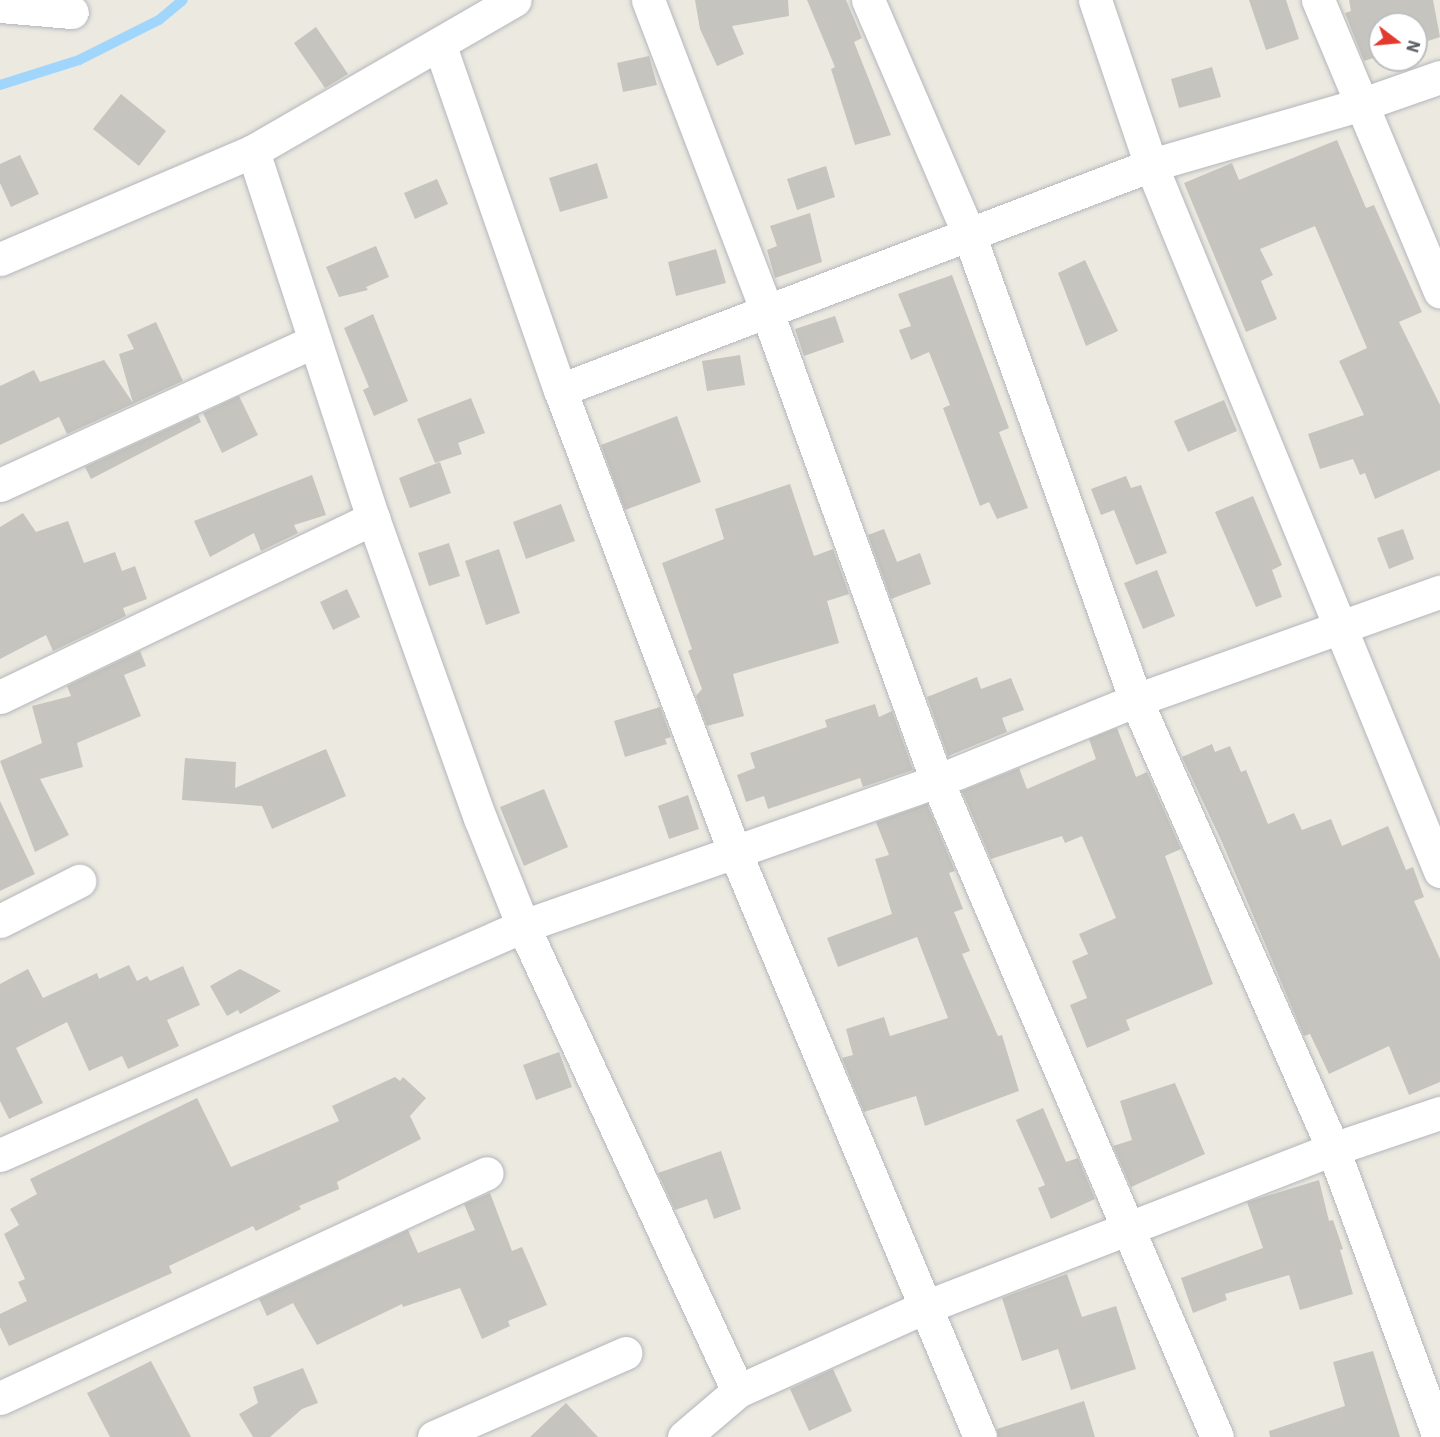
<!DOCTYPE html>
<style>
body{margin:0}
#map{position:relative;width:1440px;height:1437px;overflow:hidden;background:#ece9e1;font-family:"IBM Plex Sans",sans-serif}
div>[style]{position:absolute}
.stream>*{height:10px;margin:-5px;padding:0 5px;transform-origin:5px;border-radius:5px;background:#a0d6fc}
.building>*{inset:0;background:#c6c4be}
.roads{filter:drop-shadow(0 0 2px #b3b7bb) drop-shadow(0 0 2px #b3b7bb)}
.street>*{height:33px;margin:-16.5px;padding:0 16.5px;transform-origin:16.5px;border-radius:16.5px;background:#fff}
span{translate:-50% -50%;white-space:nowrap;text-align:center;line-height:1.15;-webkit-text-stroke:4.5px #fff;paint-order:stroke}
.north{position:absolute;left:1368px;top:12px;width:60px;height:60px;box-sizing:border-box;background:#fff;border:2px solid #bdbec0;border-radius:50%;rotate:106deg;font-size:16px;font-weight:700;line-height:24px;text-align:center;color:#595d61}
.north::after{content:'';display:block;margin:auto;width:21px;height:27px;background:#e33a2f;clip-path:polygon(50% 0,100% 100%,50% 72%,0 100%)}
</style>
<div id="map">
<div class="stream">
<i style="left:0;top:85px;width:83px;rotate:-17.6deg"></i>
<i style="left:79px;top:60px;width:89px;rotate:-26.6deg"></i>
<i style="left:159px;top:20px;width:31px;rotate:-40deg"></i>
</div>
<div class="building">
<i style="clip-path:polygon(695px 0,788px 0,789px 16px,732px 26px,744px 54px,717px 66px,700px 29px)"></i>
<i style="clip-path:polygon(807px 0,846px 0,862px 38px,854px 42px,891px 135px,855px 145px,831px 69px,835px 67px)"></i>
<i style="clip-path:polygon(1249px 0,1286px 0,1299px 39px,1266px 50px)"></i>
<i style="clip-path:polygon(1349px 0,1433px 0,1440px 37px,1416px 45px,1416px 24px,1380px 24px,1380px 56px,1364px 61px,1345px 13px,1351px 11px)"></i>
<i style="clip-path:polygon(316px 27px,348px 74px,325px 88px,294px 43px)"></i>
<i style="clip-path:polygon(649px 56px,657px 85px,623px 92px,617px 63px)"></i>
<i style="clip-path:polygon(1212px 67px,1221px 97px,1179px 108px,1171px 79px)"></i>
<i style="clip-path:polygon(121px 94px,166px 131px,139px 166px,93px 129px)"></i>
<i style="clip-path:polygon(1337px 140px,1366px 208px,1374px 205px,1422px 312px,1399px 322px,1440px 405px,1440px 470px,1375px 499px,1365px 473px,1360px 475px,1353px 459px,1320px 469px,1308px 434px,1364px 415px,1339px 361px,1367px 348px,1315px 226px,1260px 249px,1273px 275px,1261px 281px,1277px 319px,1246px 332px,1184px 183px,1232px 163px,1239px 180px)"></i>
<i style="clip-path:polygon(20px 155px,39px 194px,11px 207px,0 183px,0 164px)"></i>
<i style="clip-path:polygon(597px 163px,608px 198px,560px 212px,549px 178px)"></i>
<i style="clip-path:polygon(826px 166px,835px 197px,797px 210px,787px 179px)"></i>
<i style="clip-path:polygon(437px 179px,448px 204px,415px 219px,404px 193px)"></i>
<i style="clip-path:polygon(810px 213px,822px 262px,775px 278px,767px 250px,777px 246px,770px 226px)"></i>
<i style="clip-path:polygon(376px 246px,389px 277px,366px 287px,368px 290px,339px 297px,326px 267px)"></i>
<i style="clip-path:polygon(716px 249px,726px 283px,676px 296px,668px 262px)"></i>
<i style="clip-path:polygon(1085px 260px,1118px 331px,1086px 346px,1058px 273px)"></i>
<i style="clip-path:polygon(952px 275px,1009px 428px,999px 432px,1028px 508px,997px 519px,989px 502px,980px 506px,943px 408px,950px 405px,929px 352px,911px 360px,899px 330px,911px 326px,898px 294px)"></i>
<i style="clip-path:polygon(373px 314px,408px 401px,374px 416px,363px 390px,369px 387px,344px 328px)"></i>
<i style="clip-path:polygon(835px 316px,844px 342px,804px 356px,795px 329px)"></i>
<i style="clip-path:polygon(156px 322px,183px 381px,67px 434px,59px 417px,0 445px,0 386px,34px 370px,40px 382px,104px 360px,133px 403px,119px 354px,134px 349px,127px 335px)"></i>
<i style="clip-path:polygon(740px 355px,745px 385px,707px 391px,702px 361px)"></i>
<i style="clip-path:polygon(239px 396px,258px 435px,222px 453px,203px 413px)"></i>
<i style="clip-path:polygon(471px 398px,485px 433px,458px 443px,462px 454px,435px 463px,417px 419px)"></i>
<i style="clip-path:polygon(1224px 400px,1237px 431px,1188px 452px,1174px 421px)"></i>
<i style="clip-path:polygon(198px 415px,201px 422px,91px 479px,85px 467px)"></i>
<i style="clip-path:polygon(677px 416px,701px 482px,625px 510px,601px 445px)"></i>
<i style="clip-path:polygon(440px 462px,451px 493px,410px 508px,399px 478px)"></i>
<i style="clip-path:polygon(312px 475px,326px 515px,294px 525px,298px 533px,261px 551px,254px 533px,210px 557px,194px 521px)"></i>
<i style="clip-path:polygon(1126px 476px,1131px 488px,1141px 485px,1167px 553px,1136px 565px,1114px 510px,1101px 515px,1091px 489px)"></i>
<i style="clip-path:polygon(790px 484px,814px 556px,833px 549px,849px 594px,827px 601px,839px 643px,733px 674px,744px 716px,707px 726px,696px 696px,702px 689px,688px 651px,692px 649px,662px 563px,724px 539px,715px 509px)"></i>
<i style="clip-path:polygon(1253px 496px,1282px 565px,1272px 570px,1282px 597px,1256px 607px,1215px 512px)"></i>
<i style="clip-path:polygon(561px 504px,575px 541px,526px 559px,513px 522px)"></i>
<i style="clip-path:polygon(23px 513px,36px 532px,68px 521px,84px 563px,115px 552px,122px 571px,135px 566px,147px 599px,123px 608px,126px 616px,53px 651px,46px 635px,0 659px,0 527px)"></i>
<i style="clip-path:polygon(884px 529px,897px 562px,920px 553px,931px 584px,891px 599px,868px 535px)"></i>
<i style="clip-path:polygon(1403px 529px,1414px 559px,1389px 569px,1377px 538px)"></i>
<i style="clip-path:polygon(449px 543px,460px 576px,429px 586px,418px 553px)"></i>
<i style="clip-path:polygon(499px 549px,520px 613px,486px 625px,465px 561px)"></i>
<i style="clip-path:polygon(1157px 570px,1175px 616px,1143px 629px,1124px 583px)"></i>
<i style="clip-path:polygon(347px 589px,360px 617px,333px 630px,320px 602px)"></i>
<i style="clip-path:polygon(140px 651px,146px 666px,124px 675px,141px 716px,77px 743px,83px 767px,40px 779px,69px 835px,35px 852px,0 761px,42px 743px,32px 706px,71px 696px,67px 686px)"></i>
<i style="clip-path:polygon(977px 677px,981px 689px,1011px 678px,1024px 710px,1002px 718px,1007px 732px,948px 756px,927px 697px)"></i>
<i style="clip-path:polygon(875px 704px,879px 717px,892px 711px,913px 770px,863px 787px,860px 778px,768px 809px,764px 796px,746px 802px,737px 775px,755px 768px,750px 753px,827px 727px,825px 720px)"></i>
<i style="clip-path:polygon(660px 707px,671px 737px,665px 739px,667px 744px,625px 757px,614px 721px)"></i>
<i style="clip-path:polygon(1117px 728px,1136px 777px,1147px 772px,1181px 849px,1165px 856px,1213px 984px,1126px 1020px,1130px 1030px,1087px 1048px,1070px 1005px,1087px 998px,1072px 961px,1088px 954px,1079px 934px,1116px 918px,1082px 836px,1065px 843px,1062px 836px,991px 859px,962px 791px,1019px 768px,1027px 789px,1096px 759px,1089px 739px)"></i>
<i style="clip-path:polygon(1212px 744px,1215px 752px,1230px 746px,1241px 772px,1246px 770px,1268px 824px,1294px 813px,1302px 830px,1331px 819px,1342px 846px,1388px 826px,1406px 870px,1413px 867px,1424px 897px,1414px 901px,1440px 959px,1440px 1082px,1409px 1095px,1389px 1046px,1329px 1074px,1310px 1034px,1304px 1036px,1222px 842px,1182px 757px)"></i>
<i style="clip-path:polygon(326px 749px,346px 796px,272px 829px,262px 806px,182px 800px,185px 758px,236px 762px,235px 788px)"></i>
<i style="clip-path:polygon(544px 789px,568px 847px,524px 866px,500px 807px)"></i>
<i style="clip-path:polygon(688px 795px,699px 829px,669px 839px,658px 806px)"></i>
<i style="clip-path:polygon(0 801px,35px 874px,0 891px)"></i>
<i style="clip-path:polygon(927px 804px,955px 871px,949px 873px,963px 909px,954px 912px,970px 951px,962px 954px,998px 1036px,1002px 1035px,1019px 1091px,925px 1126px,916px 1096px,864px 1112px,842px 1058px,853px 1055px,846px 1029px,884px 1017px,890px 1036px,948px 1018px,917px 937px,838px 967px,827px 938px,892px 914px,875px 859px,889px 855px,876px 822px)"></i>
<i style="clip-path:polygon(129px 965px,137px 981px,147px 976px,150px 981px,183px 966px,200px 1005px,167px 1020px,179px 1046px,128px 1069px,122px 1056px,89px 1071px,67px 1022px,16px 1048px,43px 1103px,9px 1119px,0 1101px,0 984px,28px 969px,43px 998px,97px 973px,99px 979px)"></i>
<i style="clip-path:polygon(240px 969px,281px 991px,240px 1014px,238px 1010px,227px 1016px,210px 986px)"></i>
<i style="clip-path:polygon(559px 1052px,572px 1087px,536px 1100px,523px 1065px)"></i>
<i style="clip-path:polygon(395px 1077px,400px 1081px,403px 1077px,426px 1098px,410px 1116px,421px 1139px,337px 1182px,339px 1189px,299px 1206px,301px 1209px,256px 1231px,253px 1226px,169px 1266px,172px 1273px,9px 1346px,0 1327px,0 1314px,27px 1301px,18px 1282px,25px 1279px,4px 1234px,19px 1225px,10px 1209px,37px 1194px,30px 1179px,197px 1098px,231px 1167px,339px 1121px,332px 1106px)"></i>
<i style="clip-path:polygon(1175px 1083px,1205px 1154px,1131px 1187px,1113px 1146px,1132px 1140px,1120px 1101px)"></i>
<i style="clip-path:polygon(1043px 1108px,1066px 1162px,1078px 1158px,1095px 1199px,1051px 1219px,1038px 1188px,1045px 1185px,1016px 1120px)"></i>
<i style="clip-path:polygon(721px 1151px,741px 1209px,714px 1219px,707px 1199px,675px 1210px,658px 1173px)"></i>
<i style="clip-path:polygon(1319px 1180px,1329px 1221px,1333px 1220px,1343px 1249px,1340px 1250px,1353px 1294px,1300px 1310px,1289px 1275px,1225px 1294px,1227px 1300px,1193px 1313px,1181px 1278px,1263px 1248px,1247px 1202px)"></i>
<i style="clip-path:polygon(490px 1193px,512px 1251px,522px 1247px,547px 1305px,508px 1321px,510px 1326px,482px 1339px,460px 1288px,403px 1307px,402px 1304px,317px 1345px,293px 1303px,267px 1316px,259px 1299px,408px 1230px,418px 1253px,475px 1230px,464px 1204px)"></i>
<i style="clip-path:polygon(1067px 1274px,1082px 1317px,1116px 1306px,1136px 1369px,1071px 1390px,1058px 1349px,1022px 1361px,1002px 1298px)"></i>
<i style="clip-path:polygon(1373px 1351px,1400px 1437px,1270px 1437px,1269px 1431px,1345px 1406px,1333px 1362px)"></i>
<i style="clip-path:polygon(151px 1361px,191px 1437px,110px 1437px,87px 1393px)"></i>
<i style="clip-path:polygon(303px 1368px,318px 1403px,302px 1409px,270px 1437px,253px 1437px,239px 1414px,258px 1403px,253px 1387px)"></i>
<i style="clip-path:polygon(833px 1369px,852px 1411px,809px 1431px,790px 1389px)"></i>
<i style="clip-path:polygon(1084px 1401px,1095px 1437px,998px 1437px,997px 1429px)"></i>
<i style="clip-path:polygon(566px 1403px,598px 1437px,530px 1437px)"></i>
</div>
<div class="roads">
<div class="street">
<i style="left:648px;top:0;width:331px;rotate:69.1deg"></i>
<i style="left:766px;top:309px;width:502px;rotate:70.09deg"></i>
<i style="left:937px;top:781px;width:713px;rotate:66.89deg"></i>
<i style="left:868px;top:0;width:258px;rotate:66.7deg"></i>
<i style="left:970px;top:237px;width:492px;rotate:70.3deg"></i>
<i style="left:1136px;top:700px;width:490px;rotate:66.3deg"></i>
<i style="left:1333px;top:1149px;width:307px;rotate:69.8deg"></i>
<i style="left:1095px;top:0;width:174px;rotate:71.3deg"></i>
<i style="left:1151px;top:165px;width:763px;rotate:67.74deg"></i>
<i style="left:1318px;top:0;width:316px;rotate:67.3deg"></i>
<i style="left:0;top:6px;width:72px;rotate:4.8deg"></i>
<i style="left:440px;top:46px;width:364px;rotate:70.8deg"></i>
<i style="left:560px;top:390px;width:494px;rotate:69.3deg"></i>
<i style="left:735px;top:852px;width:634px;rotate:67.28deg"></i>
<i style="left:253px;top:151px;width:386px;rotate:71.9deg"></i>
<i style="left:373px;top:518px;width:319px;rotate:70.4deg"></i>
<i style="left:480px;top:818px;width:116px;rotate:68.3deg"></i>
<i style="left:523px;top:926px;width:512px;rotate:65.19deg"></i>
<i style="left:0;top:259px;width:275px;rotate:-23.1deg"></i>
<i style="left:253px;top:151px;width:302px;rotate:-30deg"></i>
<i style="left:560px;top:390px;width:632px;rotate:-20.84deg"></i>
<i style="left:1151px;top:165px;width:221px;rotate:-16.1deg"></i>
<i style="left:1363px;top:104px;width:82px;rotate:-19.3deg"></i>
<i style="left:0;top:485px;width:346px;rotate:-24.6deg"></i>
<i style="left:0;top:697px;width:414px;rotate:-25.6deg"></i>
<i style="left:0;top:921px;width:89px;rotate:-26.9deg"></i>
<i style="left:0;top:1155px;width:571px;rotate:-23.65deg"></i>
<i style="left:523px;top:926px;width:439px;rotate:-19.3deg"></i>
<i style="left:937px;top:781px;width:215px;rotate:-22.1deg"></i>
<i style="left:1136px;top:700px;width:323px;rotate:-19.6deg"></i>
<i style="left:0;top:1398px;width:536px;rotate:-24.8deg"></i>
<i style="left:434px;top:1437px;width:209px;rotate:-23.7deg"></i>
<i style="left:684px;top:1437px;width:71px;rotate:-40.4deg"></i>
<i style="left:738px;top:1391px;width:203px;rotate:-24.2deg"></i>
<i style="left:923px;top:1308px;width:440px;rotate:-21.2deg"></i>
<i style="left:1333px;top:1149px;width:113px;rotate:-18.6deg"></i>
</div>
</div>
<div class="north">N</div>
</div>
